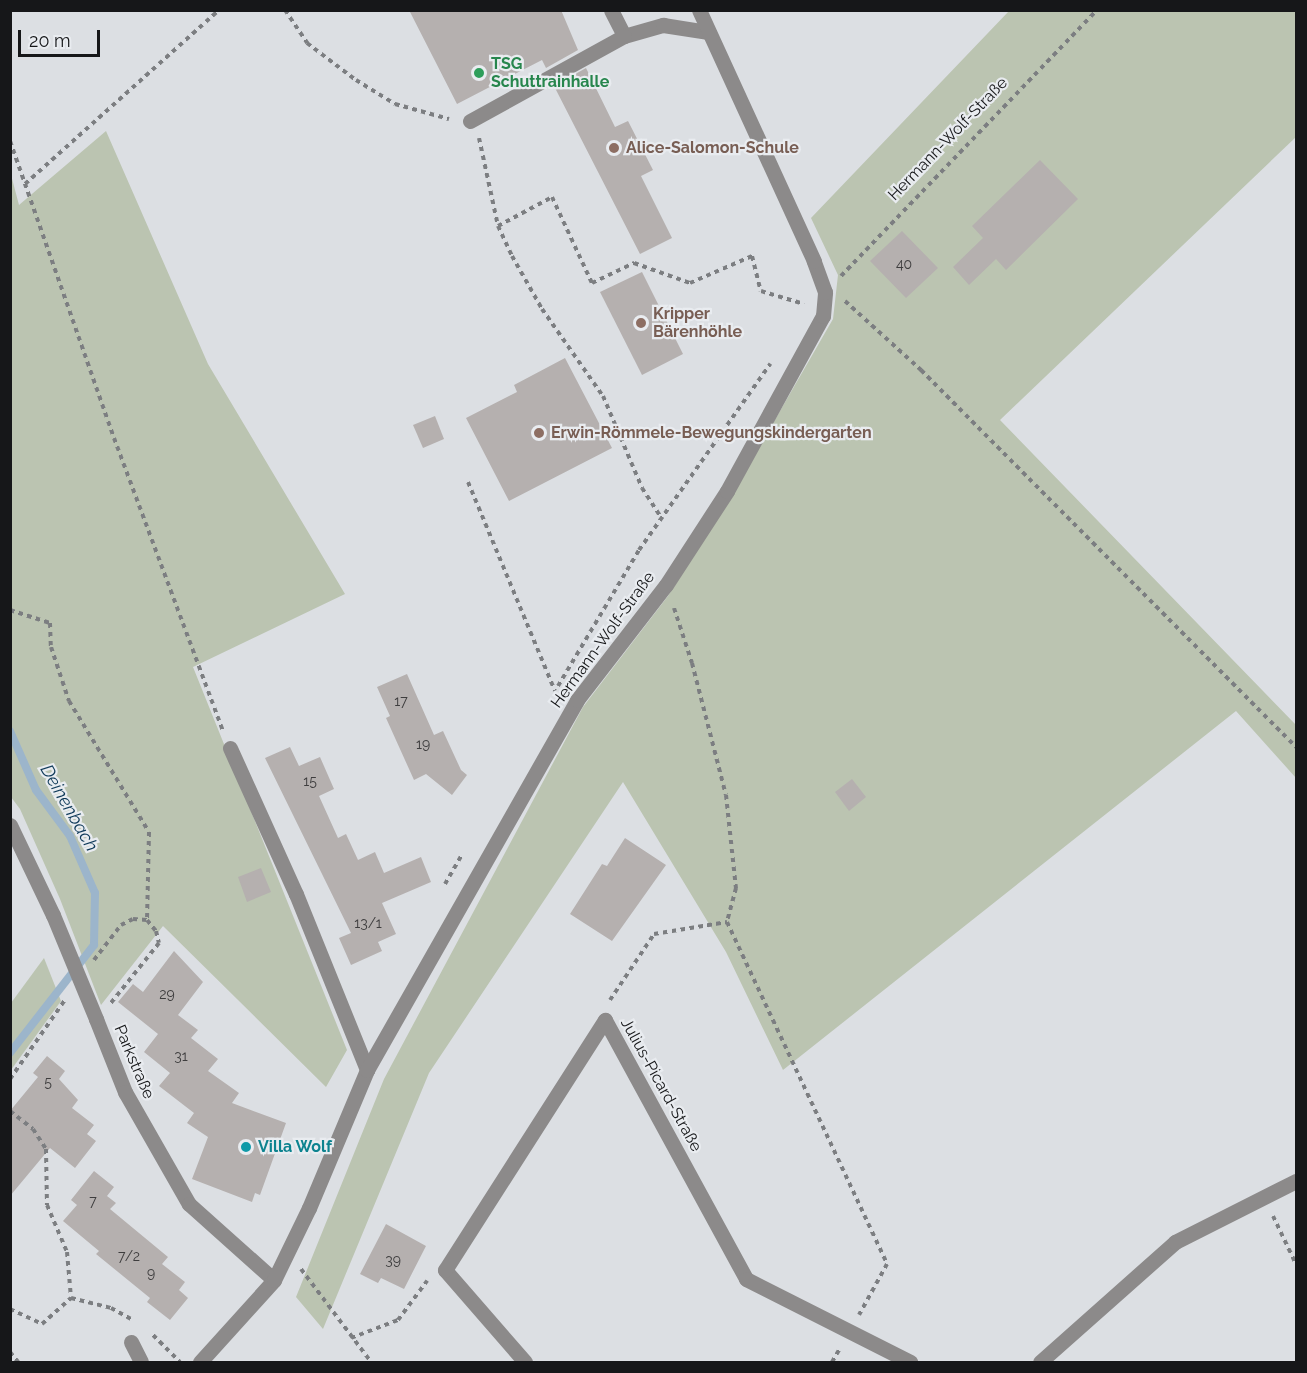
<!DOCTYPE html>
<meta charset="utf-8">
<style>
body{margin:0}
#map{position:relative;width:1307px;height:1373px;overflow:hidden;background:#dcdfe3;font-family:Raleway,sans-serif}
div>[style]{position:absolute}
.green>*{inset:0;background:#bbc4b1}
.stream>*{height:8px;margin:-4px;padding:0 4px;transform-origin:4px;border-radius:4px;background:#9cb5cb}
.building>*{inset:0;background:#b5b0af}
.path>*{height:4px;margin-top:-2px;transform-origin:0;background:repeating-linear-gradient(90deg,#7c7e81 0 4.5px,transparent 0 9px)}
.lane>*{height:15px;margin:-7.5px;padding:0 7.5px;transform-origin:7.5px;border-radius:7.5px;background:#8c8a8a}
.street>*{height:15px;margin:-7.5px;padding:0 7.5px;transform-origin:7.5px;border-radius:7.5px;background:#8c8a8a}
.street-bridge>*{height:15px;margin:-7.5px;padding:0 7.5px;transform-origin:7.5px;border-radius:7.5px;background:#8c8a8a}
.dots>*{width:16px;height:16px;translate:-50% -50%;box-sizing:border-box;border:3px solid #e9ecf0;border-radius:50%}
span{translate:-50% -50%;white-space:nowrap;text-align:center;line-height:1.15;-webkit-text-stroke:4.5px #e9ecf0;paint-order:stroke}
.number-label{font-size:14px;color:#3e3d3e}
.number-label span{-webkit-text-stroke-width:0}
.leisure-label{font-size:16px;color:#27864d;font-weight:700}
.left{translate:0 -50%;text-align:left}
.street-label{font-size:16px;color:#161719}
.education-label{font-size:16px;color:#785e54;font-weight:700}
.culture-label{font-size:16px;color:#0d838f;font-weight:700}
.water-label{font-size:18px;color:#0e3958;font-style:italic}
.frame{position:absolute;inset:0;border:12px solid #161719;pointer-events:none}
.scale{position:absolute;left:18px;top:30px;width:82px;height:27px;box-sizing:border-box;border:3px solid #161719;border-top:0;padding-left:8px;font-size:18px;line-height:21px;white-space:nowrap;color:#161719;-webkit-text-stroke:4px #e9ecf0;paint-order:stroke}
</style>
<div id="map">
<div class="green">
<i style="clip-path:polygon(1009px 11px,1296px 11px,1296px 137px,1000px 420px,1296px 725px,1296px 778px,1236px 711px,783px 1070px,726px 952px,623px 782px,429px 1073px,323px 1329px,296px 1297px,384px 1079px,583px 707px,668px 596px,731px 496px,833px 319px,838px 275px,811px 218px)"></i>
<i style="clip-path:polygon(106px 131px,208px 364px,345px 594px,193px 667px,347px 1050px,326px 1087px,163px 926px,101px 1005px,60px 899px,20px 809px,11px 797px,10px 171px,19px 205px)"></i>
<i style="clip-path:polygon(44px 958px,61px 1001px,11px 1070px,11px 1003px)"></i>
</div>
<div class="stream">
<i style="left:10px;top:731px;width:64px;rotate:66.2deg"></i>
<i style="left:36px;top:790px;width:57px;rotate:53.5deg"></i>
<i style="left:70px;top:836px;width:62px;rotate:66.3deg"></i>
<i style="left:95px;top:893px;width:52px;rotate:91.1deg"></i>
<i style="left:94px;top:945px;width:137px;rotate:127.9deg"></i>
</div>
<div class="building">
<i style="clip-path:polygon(409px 10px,561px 10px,578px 50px,546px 68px,542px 60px,457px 104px)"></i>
<i style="clip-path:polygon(586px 68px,615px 127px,628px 121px,653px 170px,641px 176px,672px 238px,640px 254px,554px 86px)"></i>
<i style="clip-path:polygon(1040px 160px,1078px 199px,1006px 270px,996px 259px,969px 285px,953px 267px,983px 238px,972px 226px)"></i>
<i style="clip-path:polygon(902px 231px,938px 268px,906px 298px,870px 261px)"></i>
<i style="clip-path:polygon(642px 272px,683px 354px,642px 375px,600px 292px)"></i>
<i style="clip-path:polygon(565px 358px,612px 448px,509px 501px,466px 418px,517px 392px,514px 385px)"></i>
<i style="clip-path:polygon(435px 416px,444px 439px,423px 448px,413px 425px)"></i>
<i style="clip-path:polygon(407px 674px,434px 735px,443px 731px,461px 770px,467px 775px,452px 795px,426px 774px,414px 780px,386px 718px,390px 716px,377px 687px)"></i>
<i style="clip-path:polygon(290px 747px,299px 766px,320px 757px,334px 789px,319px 796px,338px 838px,346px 834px,358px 860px,375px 852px,384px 873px,421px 857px,431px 882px,382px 903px,396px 934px,378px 942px,382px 951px,351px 965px,339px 938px,351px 933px,265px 758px)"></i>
<i style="clip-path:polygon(852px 779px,866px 797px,849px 811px,835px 792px)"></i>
<i style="clip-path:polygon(625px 838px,666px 865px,612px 941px,570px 914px,602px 864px,607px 866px)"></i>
<i style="clip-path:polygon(261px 868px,271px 892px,247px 902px,238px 877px)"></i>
<i style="clip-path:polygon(174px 951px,203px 982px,178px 1015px,198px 1030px,191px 1038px,218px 1059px,208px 1071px,239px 1093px,232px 1103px,286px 1123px,260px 1195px,255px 1193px,252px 1202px,192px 1179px,208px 1137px,187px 1123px,194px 1113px,159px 1086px,170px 1073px,144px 1052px,158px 1034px,118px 1002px,133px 984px,143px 992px)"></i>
<i style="clip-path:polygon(47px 1056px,65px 1071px,59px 1079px,78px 1100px,72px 1108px,94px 1125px,87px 1134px,96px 1141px,75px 1168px,50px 1148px,10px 1196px,10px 1111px,38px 1077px,33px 1073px)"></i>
<i style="clip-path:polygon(94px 1171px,114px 1187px,107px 1196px,116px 1203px,110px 1209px,168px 1257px,162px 1264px,185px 1282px,179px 1290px,188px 1298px,170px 1320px,147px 1302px,150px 1298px,96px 1254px,99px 1251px,63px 1221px,77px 1205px,71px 1200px)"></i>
<i style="clip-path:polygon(386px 1224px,426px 1246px,404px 1289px,381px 1278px,378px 1283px,360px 1274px)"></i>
</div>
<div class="path">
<i style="left:285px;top:10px;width:40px;rotate:56deg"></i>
<i style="left:307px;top:43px;width:61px;rotate:37.1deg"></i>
<i style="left:356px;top:80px;width:46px;rotate:31.6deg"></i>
<i style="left:395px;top:104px;width:56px;rotate:15.5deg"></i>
<i style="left:479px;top:138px;width:90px;rotate:77.8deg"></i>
<i style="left:498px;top:226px;width:33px;rotate:65deg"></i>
<i style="left:512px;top:256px;width:61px;rotate:60.5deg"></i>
<i style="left:542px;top:309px;width:106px;rotate:55deg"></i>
<i style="left:603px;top:396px;width:100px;rotate:67deg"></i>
<i style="left:642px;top:488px;width:37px;rotate:57deg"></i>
<i style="left:10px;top:141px;width:315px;rotate:70.7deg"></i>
<i style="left:114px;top:438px;width:313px;rotate:69.6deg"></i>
<i style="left:25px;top:184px;width:261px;rotate:-41.9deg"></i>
<i style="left:498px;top:226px;width:61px;rotate:-28.2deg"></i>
<i style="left:552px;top:197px;width:95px;rotate:65.1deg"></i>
<i style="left:592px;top:283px;width:47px;rotate:-25.5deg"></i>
<i style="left:634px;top:263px;width:59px;rotate:19.7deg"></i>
<i style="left:690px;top:283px;width:68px;rotate:-23.5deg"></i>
<i style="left:752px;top:256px;width:36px;rotate:76deg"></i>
<i style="left:761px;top:291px;width:45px;rotate:16.8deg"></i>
<i style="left:841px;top:276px;width:369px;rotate:-46.1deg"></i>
<i style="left:845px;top:301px;width:103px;rotate:42.2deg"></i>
<i style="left:921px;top:370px;width:532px;rotate:45.15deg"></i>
<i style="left:468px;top:482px;width:226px;rotate:67.4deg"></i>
<i style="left:674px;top:608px;width:58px;rotate:71.9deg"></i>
<i style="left:692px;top:663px;width:136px;rotate:75.6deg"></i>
<i style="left:726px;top:795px;width:94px;rotate:83.9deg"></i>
<i style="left:736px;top:888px;width:35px;rotate:105deg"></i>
<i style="left:10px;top:610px;width:42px;rotate:18deg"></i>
<i style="left:50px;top:623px;width:24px;rotate:88deg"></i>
<i style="left:51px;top:647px;width:57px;rotate:71.6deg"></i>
<i style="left:69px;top:701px;width:153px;rotate:58.6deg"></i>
<i style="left:149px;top:832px;width:88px;rotate:91.3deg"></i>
<i style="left:558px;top:686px;width:158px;rotate:-59.2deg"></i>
<i style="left:639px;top:550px;width:228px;rotate:-54.8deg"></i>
<i style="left:445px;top:884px;width:32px;rotate:-60deg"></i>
<i style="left:94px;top:960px;width:44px;rotate:-52.4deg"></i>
<i style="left:121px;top:925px;width:13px;rotate:-27deg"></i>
<i style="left:133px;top:919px;width:14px;rotate:4deg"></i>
<i style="left:147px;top:920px;width:14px;rotate:51deg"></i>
<i style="left:156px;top:931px;width:12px;rotate:76deg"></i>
<i style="left:159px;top:943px;width:77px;rotate:128.7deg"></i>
<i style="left:610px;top:1000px;width:79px;rotate:-56.3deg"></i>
<i style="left:654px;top:934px;width:74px;rotate:-9.3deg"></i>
<i style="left:727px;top:922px;width:378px;rotate:64.9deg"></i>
<i style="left:887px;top:1264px;width:58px;rotate:118.8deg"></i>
<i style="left:10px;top:1079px;width:96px;rotate:-55.2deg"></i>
<i style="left:10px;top:1111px;width:29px;rotate:38deg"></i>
<i style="left:33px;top:1129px;width:24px;rotate:57deg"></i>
<i style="left:46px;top:1149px;width:56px;rotate:89deg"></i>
<i style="left:47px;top:1205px;width:51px;rotate:66.9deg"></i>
<i style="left:67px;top:1252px;width:46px;rotate:85deg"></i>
<i style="left:71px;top:1298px;width:41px;rotate:14deg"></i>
<i style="left:111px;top:1308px;width:25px;rotate:29deg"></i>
<i style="left:1273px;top:1216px;width:53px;rotate:64.4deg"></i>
<i style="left:301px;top:1269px;width:116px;rotate:53deg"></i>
<i style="left:10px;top:1309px;width:35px;rotate:25deg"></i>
<i style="left:42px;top:1324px;width:39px;rotate:-42deg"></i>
<i style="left:153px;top:1335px;width:38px;rotate:45deg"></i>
<i style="left:351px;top:1338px;width:50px;rotate:-21deg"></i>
<i style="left:398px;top:1320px;width:49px;rotate:-53.4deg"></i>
<i style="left:10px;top:1352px;width:13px;rotate:51deg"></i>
<i style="left:832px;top:1362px;width:14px;rotate:-60deg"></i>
</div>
<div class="lane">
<i style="left:611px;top:10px;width:29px;rotate:63deg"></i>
<i style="left:624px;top:36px;width:41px;rotate:-15.8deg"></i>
<i style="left:663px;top:25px;width:46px;rotate:8.8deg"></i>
<i style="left:470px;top:121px;width:176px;rotate:-28.9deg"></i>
<i style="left:131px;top:1342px;width:22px;rotate:63deg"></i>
</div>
<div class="street">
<i style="left:230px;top:748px;width:160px;rotate:65.7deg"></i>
<i style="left:296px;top:894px;width:190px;rotate:68deg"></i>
<i style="left:10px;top:825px;width:100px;rotate:64.5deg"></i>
<i style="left:96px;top:1019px;width:79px;rotate:68.3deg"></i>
<i style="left:125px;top:1092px;width:129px;rotate:60.3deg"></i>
<i style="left:189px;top:1204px;width:114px;rotate:41.8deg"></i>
<i style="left:200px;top:1362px;width:110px;rotate:-47.9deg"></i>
<i style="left:274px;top:1280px;width:80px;rotate:-64.1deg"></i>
<i style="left:309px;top:1208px;width:150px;rotate:-67.2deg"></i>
<i style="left:367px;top:1070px;width:425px;rotate:-60.4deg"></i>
<i style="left:577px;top:700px;width:145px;rotate:-52.3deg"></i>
<i style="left:666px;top:585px;width:112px;rotate:-57deg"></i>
<i style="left:727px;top:491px;width:200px;rotate:-61.3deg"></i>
<i style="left:823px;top:316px;width:24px;rotate:-85deg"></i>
<i style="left:825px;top:292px;width:33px;rotate:-110deg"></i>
<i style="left:814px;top:261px;width:276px;rotate:-114.6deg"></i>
<i style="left:525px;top:1362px;width:122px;rotate:-131deg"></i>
<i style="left:445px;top:1270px;width:297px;rotate:-57.4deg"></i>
<i style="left:605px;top:1020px;width:295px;rotate:61.4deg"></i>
<i style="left:746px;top:1279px;width:184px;rotate:26.8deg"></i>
<i style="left:1040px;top:1362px;width:181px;rotate:-41.6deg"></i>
<i style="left:1175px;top:1242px;width:136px;rotate:-26.8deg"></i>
</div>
<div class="street-bridge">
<i style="left:53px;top:915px;width:113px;rotate:67.5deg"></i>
</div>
<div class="dots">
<i style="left:479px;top:73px;background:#2e9e5b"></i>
<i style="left:614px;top:148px;background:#8d6e63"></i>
<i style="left:641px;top:323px;background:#8d6e63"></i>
<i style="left:539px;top:433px;background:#8d6e63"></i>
<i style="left:246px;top:1147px;background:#0f9aa8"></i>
</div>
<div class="number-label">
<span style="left:904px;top:264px">40</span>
<span style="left:401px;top:701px">17</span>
<span style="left:423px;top:744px">19</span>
<span style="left:310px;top:781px">15</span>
<span style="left:368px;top:923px">13/1</span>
<span style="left:167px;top:994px">29</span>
<span style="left:181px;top:1056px">31</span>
<span style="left:48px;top:1082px">5</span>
<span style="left:93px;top:1201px">7</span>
<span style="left:129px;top:1256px">7/2</span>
<span style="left:393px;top:1260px">39</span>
<span style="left:151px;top:1273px">9</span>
</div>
<div class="leisure-label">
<span class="left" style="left:491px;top:73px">TSG<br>Schuttrainhalle</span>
</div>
<div class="street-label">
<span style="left:948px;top:139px;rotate:-46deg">Hermann-Wolf-Straße</span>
<span style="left:603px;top:640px;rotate:-54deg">Hermann-Wolf-Straße</span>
<span style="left:134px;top:1062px;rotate:67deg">Parkstraße</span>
<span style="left:661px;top:1085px;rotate:61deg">Julius-Picard-Straße</span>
</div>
<div class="education-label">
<span class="left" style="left:626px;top:148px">Alice-Salomon-Schule</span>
<span class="left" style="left:653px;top:323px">Kripper<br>Bärenhöhle</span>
<span class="left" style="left:551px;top:433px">Erwin-Römmele-Bewegungskindergarten</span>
</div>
<div class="culture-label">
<span class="left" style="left:258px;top:1147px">Villa Wolf</span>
</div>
<div class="water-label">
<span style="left:69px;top:808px;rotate:60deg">Deinenbach</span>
</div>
<div class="frame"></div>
<div class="scale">20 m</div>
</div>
